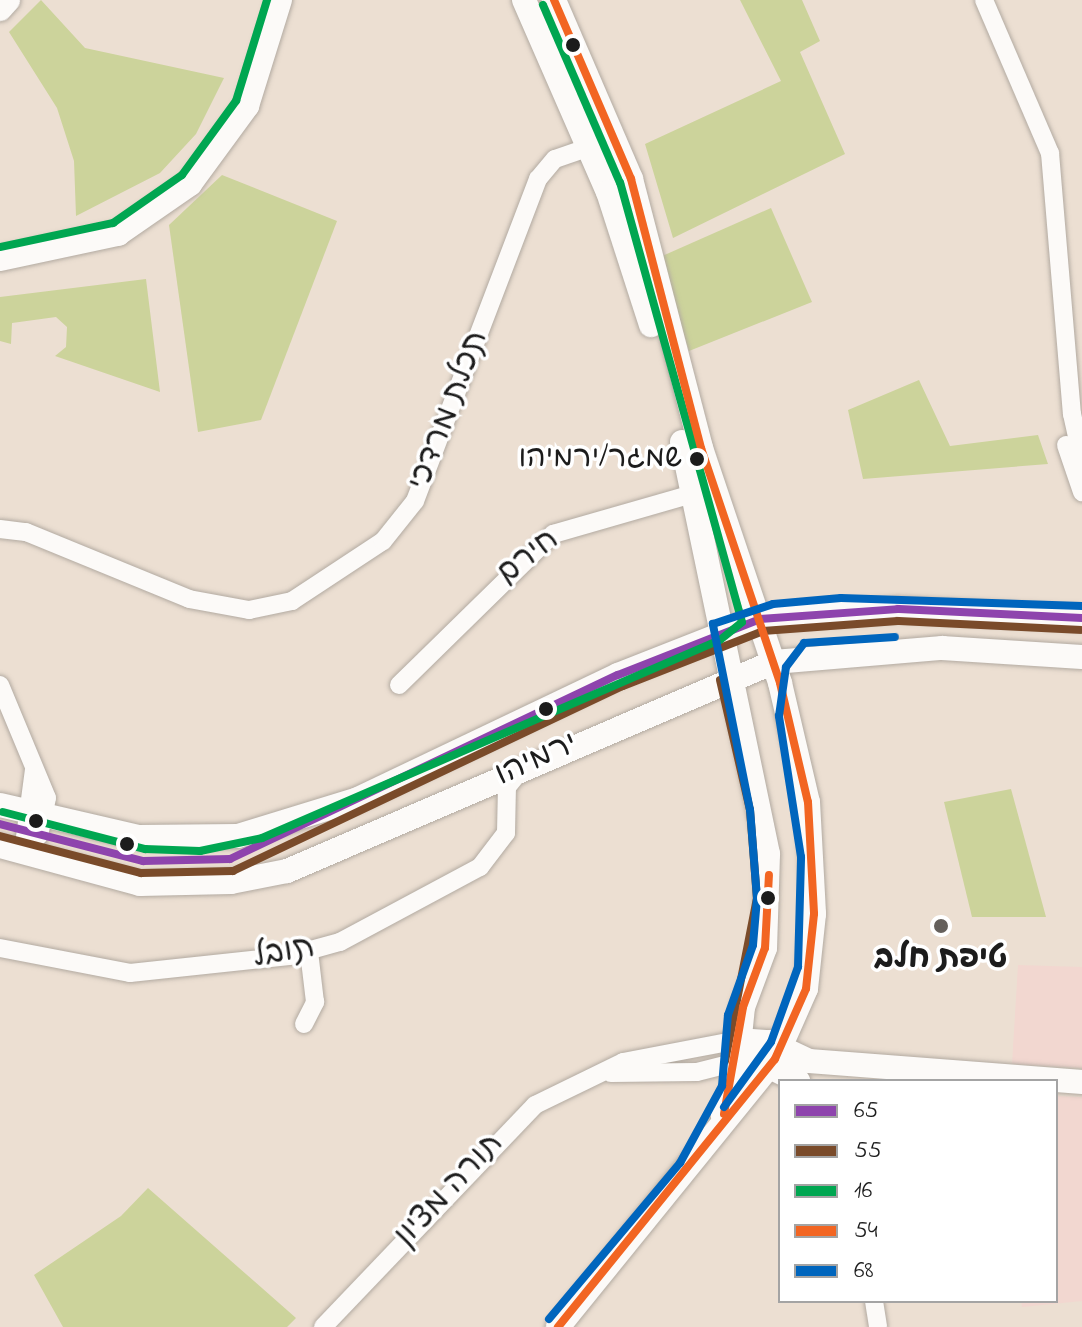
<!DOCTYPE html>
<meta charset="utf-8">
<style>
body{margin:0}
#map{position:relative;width:1082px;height:1327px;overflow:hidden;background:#ecdfd2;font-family:"Indie Flower","Playpen Sans Hebrew",sans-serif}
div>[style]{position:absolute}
.built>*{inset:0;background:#f2d7d0}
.green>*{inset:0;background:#ccd39b}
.roads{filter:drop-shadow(0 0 2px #b2aaa1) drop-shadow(0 0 2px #b2aaa1)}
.street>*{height:18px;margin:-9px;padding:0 9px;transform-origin:9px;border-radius:9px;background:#fcfaf8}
.secondary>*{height:24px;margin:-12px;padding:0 12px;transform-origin:12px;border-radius:12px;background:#fcfaf8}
.bus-1>*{height:8px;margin:-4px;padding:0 4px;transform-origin:4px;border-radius:4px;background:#8e44ad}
.bus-2>*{height:8px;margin:-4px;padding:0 4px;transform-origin:4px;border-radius:4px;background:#7a4b2a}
.bus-3>*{height:8px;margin:-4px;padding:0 4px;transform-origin:4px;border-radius:4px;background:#00a651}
.bus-4>*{height:8px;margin:-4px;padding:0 4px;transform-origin:4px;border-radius:4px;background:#f26522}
.bus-5>*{height:8px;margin:-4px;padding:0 4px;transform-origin:4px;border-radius:4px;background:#0065bd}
.dots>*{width:22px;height:22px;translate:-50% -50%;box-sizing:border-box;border:4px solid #fff;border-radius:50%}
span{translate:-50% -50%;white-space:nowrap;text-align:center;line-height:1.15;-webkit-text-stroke:7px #fff;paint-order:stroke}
.bus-label{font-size:30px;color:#1c1c1c}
.right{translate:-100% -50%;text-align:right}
.street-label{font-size:32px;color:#1c1c1c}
.poi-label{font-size:32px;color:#1c1c1c;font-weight:700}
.legend{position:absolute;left:778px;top:1079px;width:280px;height:224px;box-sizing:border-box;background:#fff;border:2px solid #a4a4a4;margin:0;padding:10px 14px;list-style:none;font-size:24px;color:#1c1c1c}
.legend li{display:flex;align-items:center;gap:16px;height:40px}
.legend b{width:40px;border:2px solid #a4a4a4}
</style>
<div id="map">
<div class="built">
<i style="clip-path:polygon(1018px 965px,1082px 967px,1082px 1068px,1012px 1064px)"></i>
<i style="clip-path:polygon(1056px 1096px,1082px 1097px,1082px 1301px,1022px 1307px,1021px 1301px,1056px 1301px)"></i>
</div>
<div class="green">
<i style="clip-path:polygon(41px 0,85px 48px,224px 78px,196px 134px,160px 173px,76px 216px,74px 161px,57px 108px,9px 32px)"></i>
<i style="clip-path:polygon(740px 0,802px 0,820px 41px,800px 52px,845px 154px,673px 238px,645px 144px,781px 81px)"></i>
<i style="clip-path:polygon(222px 175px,337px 221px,261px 420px,198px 432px,169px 225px)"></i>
<i style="clip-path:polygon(771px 208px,812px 302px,689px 351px,660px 257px)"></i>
<i style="clip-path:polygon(146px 279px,160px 392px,55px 356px,66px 347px,67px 327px,56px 317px,12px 323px,11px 344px,0 341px,0 297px)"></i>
<i style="clip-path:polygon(919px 380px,950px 446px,1038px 435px,1048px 464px,863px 479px,848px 410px)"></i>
<i style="clip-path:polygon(1011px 789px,1046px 917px,972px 917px,944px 802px)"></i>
<i style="clip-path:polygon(148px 1188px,296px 1318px,287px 1327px,63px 1327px,34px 1275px,121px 1216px)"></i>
</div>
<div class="roads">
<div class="street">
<i style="left:984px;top:0;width:167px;rotate:66.7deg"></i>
<i style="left:1050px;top:153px;width:262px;rotate:85.2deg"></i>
<i style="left:1072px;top:414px;width:46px;rotate:77.5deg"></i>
<i style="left:1066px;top:445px;width:50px;rotate:71.2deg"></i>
<i style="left:0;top:529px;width:26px;rotate:7deg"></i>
<i style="left:26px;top:532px;width:176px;rotate:22.3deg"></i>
<i style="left:189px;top:599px;width:61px;rotate:10.4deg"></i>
<i style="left:249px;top:610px;width:44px;rotate:-11.8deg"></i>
<i style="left:292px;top:601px;width:109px;rotate:-33.4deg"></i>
<i style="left:383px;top:541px;width:51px;rotate:-51.3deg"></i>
<i style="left:415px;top:501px;width:345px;rotate:-69.1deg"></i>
<i style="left:538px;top:179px;width:26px;rotate:-50deg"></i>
<i style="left:555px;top:159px;width:36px;rotate:-19deg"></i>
<i style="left:0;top:685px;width:122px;rotate:67.4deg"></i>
<i style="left:47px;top:798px;width:38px;rotate:102deg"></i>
<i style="left:39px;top:835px;width:23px;rotate:133deg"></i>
<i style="left:399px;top:685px;width:216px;rotate:-44.4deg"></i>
<i style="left:553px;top:534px;width:149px;rotate:-16deg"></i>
<i style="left:23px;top:852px;width:83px;rotate:-82.4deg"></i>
<i style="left:0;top:948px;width:132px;rotate:10.9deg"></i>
<i style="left:130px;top:973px;width:160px;rotate:-6.1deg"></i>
<i style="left:289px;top:956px;width:53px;rotate:-15.4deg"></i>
<i style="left:340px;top:942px;width:159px;rotate:-28.2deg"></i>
<i style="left:480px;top:867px;width:43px;rotate:-52.6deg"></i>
<i style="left:506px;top:833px;width:46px;rotate:-88.8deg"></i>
<i style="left:507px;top:787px;width:19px;rotate:-51deg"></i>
<i style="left:304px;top:1024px;width:25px;rotate:-63deg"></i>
<i style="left:315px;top:1002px;width:50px;rotate:-96.8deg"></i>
<i style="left:611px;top:1073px;width:86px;rotate:-0.7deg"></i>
<i style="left:697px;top:1072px;width:41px;rotate:-14deg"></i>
<i style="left:874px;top:1301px;width:26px;rotate:81deg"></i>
<i style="left:323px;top:1327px;width:307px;rotate:-46.3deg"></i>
<i style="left:535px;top:1105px;width:98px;rotate:-26deg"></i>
<i style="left:623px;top:1062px;width:117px;rotate:-10.8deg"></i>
</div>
<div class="secondary">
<i style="left:524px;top:0;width:210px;rotate:66.4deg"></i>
<i style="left:608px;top:192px;width:140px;rotate:72.1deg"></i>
<i style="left:554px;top:0;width:195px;rotate:66.7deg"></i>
<i style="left:631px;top:179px;width:278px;rotate:75.4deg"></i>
<i style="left:701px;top:448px;width:248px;rotate:71.4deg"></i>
<i style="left:780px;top:683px;width:122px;rotate:76.8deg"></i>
<i style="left:808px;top:802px;width:112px;rotate:86.9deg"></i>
<i style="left:814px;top:914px;width:75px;rotate:96.1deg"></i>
<i style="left:806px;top:989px;width:77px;rotate:113.9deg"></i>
<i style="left:775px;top:1059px;width:345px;rotate:129deg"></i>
<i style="left:0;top:9px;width:12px;rotate:-48deg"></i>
<i style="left:0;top:259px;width:121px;rotate:-12deg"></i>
<i style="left:118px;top:234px;width:88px;rotate:-34.8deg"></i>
<i style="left:190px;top:184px;width:97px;rotate:-53.8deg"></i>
<i style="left:247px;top:106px;width:111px;rotate:-72.7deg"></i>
<i style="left:682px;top:442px;width:421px;rotate:78.2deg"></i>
<i style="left:768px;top:854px;width:94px;rotate:91.8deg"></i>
<i style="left:765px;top:948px;width:63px;rotate:110.4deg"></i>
<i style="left:743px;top:1007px;width:77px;rotate:95.9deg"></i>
<i style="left:735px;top:1084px;width:34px;rotate:111deg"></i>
<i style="left:0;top:805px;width:143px;rotate:13deg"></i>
<i style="left:139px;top:837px;width:99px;rotate:-0.6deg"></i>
<i style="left:238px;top:836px;width:126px;rotate:-17.1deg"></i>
<i style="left:358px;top:799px;width:288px;rotate:-25.5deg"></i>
<i style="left:618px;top:675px;width:153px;rotate:-21.5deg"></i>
<i style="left:760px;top:619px;width:138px;rotate:-4.1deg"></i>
<i style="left:898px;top:609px;width:184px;rotate:2.8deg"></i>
<i style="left:0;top:846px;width:145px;rotate:15.2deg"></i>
<i style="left:140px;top:884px;width:91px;rotate:-1.3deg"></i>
<i style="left:231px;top:882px;width:57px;rotate:-11.1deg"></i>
<i style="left:287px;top:871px;width:530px;rotate:-23.23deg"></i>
<i style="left:774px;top:662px;width:169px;rotate:-4.8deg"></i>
<i style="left:942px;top:648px;width:140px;rotate:3.7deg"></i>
<i style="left:738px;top:1040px;width:31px;rotate:4deg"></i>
<i style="left:769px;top:1042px;width:44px;rotate:25.4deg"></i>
<i style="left:809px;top:1061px;width:274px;rotate:4.4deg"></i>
<i style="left:758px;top:1061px;width:45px;rotate:26.6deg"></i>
</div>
</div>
<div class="bus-1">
<i style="left:0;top:824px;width:148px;rotate:14.5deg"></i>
<i style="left:143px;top:861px;width:87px;rotate:-1.3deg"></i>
<i style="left:230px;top:859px;width:429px;rotate:-25.4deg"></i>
<i style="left:618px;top:675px;width:153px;rotate:-21.5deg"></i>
<i style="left:760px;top:619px;width:138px;rotate:-4.1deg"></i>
<i style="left:898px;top:609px;width:184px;rotate:2.8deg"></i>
</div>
<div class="bus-2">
<i style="left:720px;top:680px;width:133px;rotate:77deg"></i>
<i style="left:750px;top:810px;width:88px;rotate:85.5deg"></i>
<i style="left:757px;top:898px;width:166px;rotate:101.1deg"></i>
<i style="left:0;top:836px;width:146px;rotate:14.7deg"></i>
<i style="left:141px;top:873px;width:92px;rotate:-1.2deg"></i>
<i style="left:233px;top:871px;width:432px;rotate:-25.4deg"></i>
<i style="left:623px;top:686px;width:150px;rotate:-21.4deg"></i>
<i style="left:763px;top:631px;width:135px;rotate:-4.2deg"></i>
<i style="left:898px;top:621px;width:183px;rotate:2.8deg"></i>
</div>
<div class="bus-3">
<i style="left:0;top:247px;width:116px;rotate:-12deg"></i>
<i style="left:113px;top:223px;width:84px;rotate:-34.8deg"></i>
<i style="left:182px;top:175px;width:92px;rotate:-53.9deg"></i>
<i style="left:236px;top:101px;width:106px;rotate:-72.9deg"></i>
<i style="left:3px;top:812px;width:147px;rotate:14.6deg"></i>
<i style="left:145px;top:849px;width:55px;rotate:2.1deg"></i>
<i style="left:200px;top:851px;width:63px;rotate:-11.8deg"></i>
<i style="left:262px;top:838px;width:499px;rotate:-23.4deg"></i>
<i style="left:720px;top:640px;width:28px;rotate:-39deg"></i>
<i style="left:742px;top:622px;width:456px;rotate:-105.5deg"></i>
<i style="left:620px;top:183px;width:194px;rotate:-113.4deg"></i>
</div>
<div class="bus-4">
<i style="left:554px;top:0;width:195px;rotate:66.7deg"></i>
<i style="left:631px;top:179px;width:278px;rotate:75.4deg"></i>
<i style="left:701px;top:448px;width:248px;rotate:71.4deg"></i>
<i style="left:780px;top:683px;width:122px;rotate:76.8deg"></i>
<i style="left:808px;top:802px;width:112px;rotate:86.9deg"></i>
<i style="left:814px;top:914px;width:75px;rotate:96.1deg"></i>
<i style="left:806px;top:989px;width:77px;rotate:113.9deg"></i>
<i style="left:775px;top:1059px;width:345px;rotate:129deg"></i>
<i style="left:724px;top:1114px;width:109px;rotate:-79.9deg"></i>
<i style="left:743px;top:1007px;width:63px;rotate:-69.6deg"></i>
<i style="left:765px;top:948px;width:73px;rotate:-86.9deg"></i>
</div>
<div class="bus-5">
<i style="left:724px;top:1107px;width:80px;rotate:-54.1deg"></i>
<i style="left:771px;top:1042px;width:80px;rotate:-70.2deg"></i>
<i style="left:798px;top:967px;width:110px;rotate:-88.4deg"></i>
<i style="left:801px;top:857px;width:143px;rotate:-98.9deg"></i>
<i style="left:779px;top:716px;width:49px;rotate:-81.9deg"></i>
<i style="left:786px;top:667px;width:30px;rotate:-53deg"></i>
<i style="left:804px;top:643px;width:91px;rotate:-3.8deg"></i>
<i style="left:549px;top:1319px;width:204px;rotate:-50deg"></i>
<i style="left:680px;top:1163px;width:88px;rotate:-61.4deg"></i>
<i style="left:722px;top:1086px;width:71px;rotate:-85.2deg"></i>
<i style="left:728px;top:1015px;width:74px;rotate:-70.3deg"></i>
<i style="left:753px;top:945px;width:47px;rotate:-85.1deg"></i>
<i style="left:757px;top:898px;width:88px;rotate:-94.5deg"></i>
<i style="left:750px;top:810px;width:190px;rotate:-101.3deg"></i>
<i style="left:713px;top:624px;width:63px;rotate:-18.4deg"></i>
<i style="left:773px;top:604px;width:68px;rotate:-5deg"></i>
<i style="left:841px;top:598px;width:241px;rotate:1.9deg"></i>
</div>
<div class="dots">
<i style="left:573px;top:45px;background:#1c1c1c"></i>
<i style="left:697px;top:459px;background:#1c1c1c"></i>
<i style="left:546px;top:709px;background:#1c1c1c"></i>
<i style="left:36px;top:821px;background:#1c1c1c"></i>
<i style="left:127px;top:844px;background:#1c1c1c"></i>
<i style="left:768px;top:898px;background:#1c1c1c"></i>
<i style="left:941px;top:926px;background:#65605c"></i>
</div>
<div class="bus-label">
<span class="right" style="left:682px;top:459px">שמגר/ירמיהו</span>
</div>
<div class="street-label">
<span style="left:450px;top:411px;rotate:-69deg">תכלת מרדכי</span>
<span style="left:529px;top:558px;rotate:-38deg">חירם</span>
<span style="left:537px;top:761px;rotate:-24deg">ירמיהו</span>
<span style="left:284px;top:954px;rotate:-10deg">תובל</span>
<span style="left:450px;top:1191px;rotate:-47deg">תורה מציון</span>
</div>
<div class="poi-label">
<span style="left:941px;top:960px">טיפת חלב</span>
</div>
<ul class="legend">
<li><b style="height:10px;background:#8e44ad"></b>65</li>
<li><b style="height:10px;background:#7a4b2a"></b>55</li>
<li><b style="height:10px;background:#00a651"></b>16</li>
<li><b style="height:10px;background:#f26522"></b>54</li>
<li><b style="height:10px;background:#0065bd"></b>68</li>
</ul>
</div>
